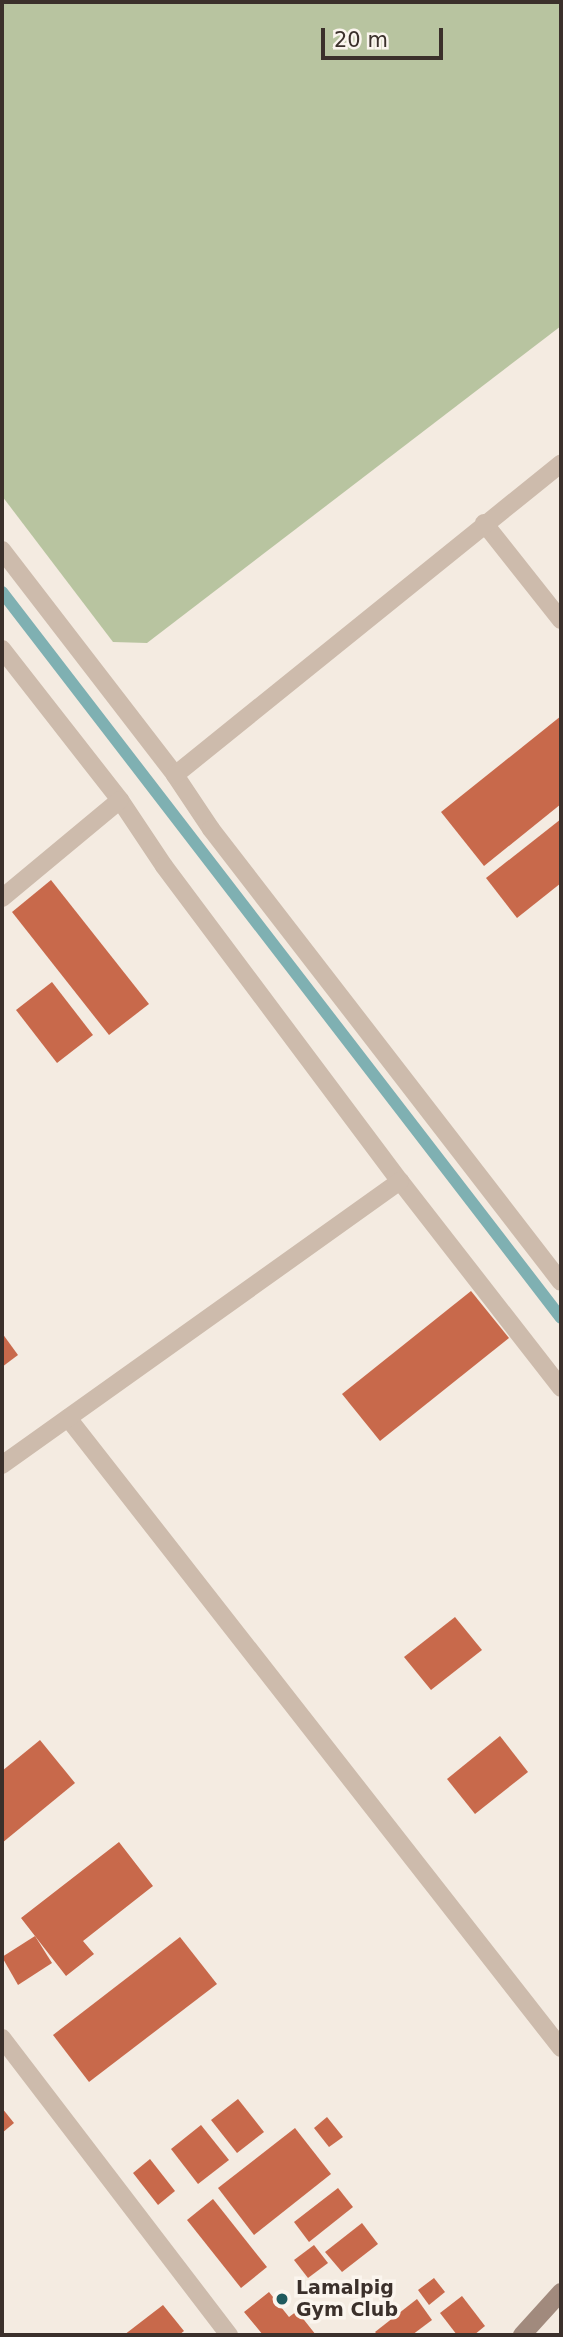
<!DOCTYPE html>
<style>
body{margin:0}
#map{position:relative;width:563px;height:2337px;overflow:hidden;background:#f4ebe1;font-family:"DejaVu Sans",sans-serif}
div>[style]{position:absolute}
.green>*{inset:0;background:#b8c4a0}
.stream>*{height:12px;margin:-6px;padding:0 6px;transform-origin:6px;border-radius:6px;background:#7fb0b2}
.building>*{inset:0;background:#c8694b}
.minor>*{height:18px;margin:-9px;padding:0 9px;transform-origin:9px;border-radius:9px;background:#cdbbac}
.secondary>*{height:18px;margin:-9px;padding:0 9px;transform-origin:9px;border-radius:9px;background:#a18a7d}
.dots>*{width:19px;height:19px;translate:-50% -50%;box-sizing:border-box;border:4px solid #fbf5ee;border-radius:50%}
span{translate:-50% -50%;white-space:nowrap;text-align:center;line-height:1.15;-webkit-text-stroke:7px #fbf5ee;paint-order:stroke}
.poi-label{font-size:19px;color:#3b302b;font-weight:700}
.left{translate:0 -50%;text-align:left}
.frame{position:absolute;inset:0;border:4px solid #3b302b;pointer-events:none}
.scale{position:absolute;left:321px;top:28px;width:122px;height:32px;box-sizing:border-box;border:4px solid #3b302b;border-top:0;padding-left:9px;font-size:21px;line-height:24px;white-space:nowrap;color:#3b302b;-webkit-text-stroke:5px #fbf5ee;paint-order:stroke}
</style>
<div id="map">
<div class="green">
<i style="clip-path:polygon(2px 2px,561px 2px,561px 326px,147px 643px,113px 642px,2px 496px)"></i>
</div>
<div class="stream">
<i style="left:2px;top:592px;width:916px;rotate:52.4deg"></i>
</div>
<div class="building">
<i style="clip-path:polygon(561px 716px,561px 804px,484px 866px,441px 812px)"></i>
<i style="clip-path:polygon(561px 819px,561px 883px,517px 918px,486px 878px)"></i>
<i style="clip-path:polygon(51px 880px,149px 1004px,109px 1035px,12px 912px)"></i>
<i style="clip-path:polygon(52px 982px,93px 1035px,57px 1063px,16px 1010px)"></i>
<i style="clip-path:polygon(471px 1291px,509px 1338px,380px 1441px,342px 1394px)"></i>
<i style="clip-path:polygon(2px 1333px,18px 1355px,2px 1367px)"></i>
<i style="clip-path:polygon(455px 1617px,482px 1650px,431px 1690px,404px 1657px)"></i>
<i style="clip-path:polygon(500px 1736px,528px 1772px,475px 1814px,447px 1779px)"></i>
<i style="clip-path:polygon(40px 1740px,75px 1783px,2px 1843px,2px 1771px)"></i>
<i style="clip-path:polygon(119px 1842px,153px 1886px,83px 1941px,94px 1954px,66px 1976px,21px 1918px)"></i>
<i style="clip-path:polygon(35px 1936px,52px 1963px,18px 1985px,2px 1957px)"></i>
<i style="clip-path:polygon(180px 1937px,217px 1984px,89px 2082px,53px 2035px)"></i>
<i style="clip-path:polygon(238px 2099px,264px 2132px,237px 2153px,211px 2120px)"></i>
<i style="clip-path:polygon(2px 2108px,14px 2123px,2px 2133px)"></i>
<i style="clip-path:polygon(327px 2117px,343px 2137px,329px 2147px,314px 2128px)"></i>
<i style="clip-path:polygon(201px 2125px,229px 2160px,198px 2184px,171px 2149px)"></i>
<i style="clip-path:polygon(295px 2128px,331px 2174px,254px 2235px,218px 2188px)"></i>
<i style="clip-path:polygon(150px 2159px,175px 2191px,158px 2205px,133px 2173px)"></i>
<i style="clip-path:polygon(338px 2188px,353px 2207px,309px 2242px,294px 2222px)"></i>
<i style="clip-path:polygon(213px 2199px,267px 2267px,241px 2288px,187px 2220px)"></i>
<i style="clip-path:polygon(362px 2223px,378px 2244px,342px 2272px,325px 2252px)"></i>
<i style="clip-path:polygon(314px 2245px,328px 2263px,308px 2278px,294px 2260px)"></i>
<i style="clip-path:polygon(434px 2278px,445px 2292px,429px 2305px,418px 2290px)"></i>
<i style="clip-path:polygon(269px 2292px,289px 2317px,297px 2311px,316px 2335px,263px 2335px,244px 2312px)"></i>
<i style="clip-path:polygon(462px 2296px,485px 2326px,474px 2335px,457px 2335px,440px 2313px)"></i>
<i style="clip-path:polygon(417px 2299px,432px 2320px,412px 2335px,378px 2335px,375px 2332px)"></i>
<i style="clip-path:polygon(163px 2305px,184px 2331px,179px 2335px,124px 2335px)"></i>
</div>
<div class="minor">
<i style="left:484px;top:523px;width:124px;rotate:51.6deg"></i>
<i style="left:2px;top:550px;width:284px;rotate:52.4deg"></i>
<i style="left:175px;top:775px;width:65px;rotate:56.3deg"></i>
<i style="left:211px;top:829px;width:572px;rotate:52.31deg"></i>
<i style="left:2px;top:649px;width:192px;rotate:52deg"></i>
<i style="left:120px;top:800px;width:79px;rotate:56.3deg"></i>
<i style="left:164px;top:866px;width:394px;rotate:53.2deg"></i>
<i style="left:400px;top:1181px;width:262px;rotate:52.1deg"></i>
<i style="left:175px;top:775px;width:496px;rotate:-38.9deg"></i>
<i style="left:2px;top:898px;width:153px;rotate:-39.7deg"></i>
<i style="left:68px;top:1418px;width:800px;rotate:51.96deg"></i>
<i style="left:2px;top:1465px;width:489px;rotate:-35.5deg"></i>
<i style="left:2px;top:2038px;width:374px;rotate:52.6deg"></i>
</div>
<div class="secondary">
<i style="left:522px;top:2335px;width:58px;rotate:-47.8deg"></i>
</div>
<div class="dots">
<i style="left:282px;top:2299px;background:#1f5a5e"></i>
</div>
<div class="poi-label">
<span class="left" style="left:296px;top:2299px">Lamalpig<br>Gym Club</span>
</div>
<div class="frame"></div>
<div class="scale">20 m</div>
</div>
